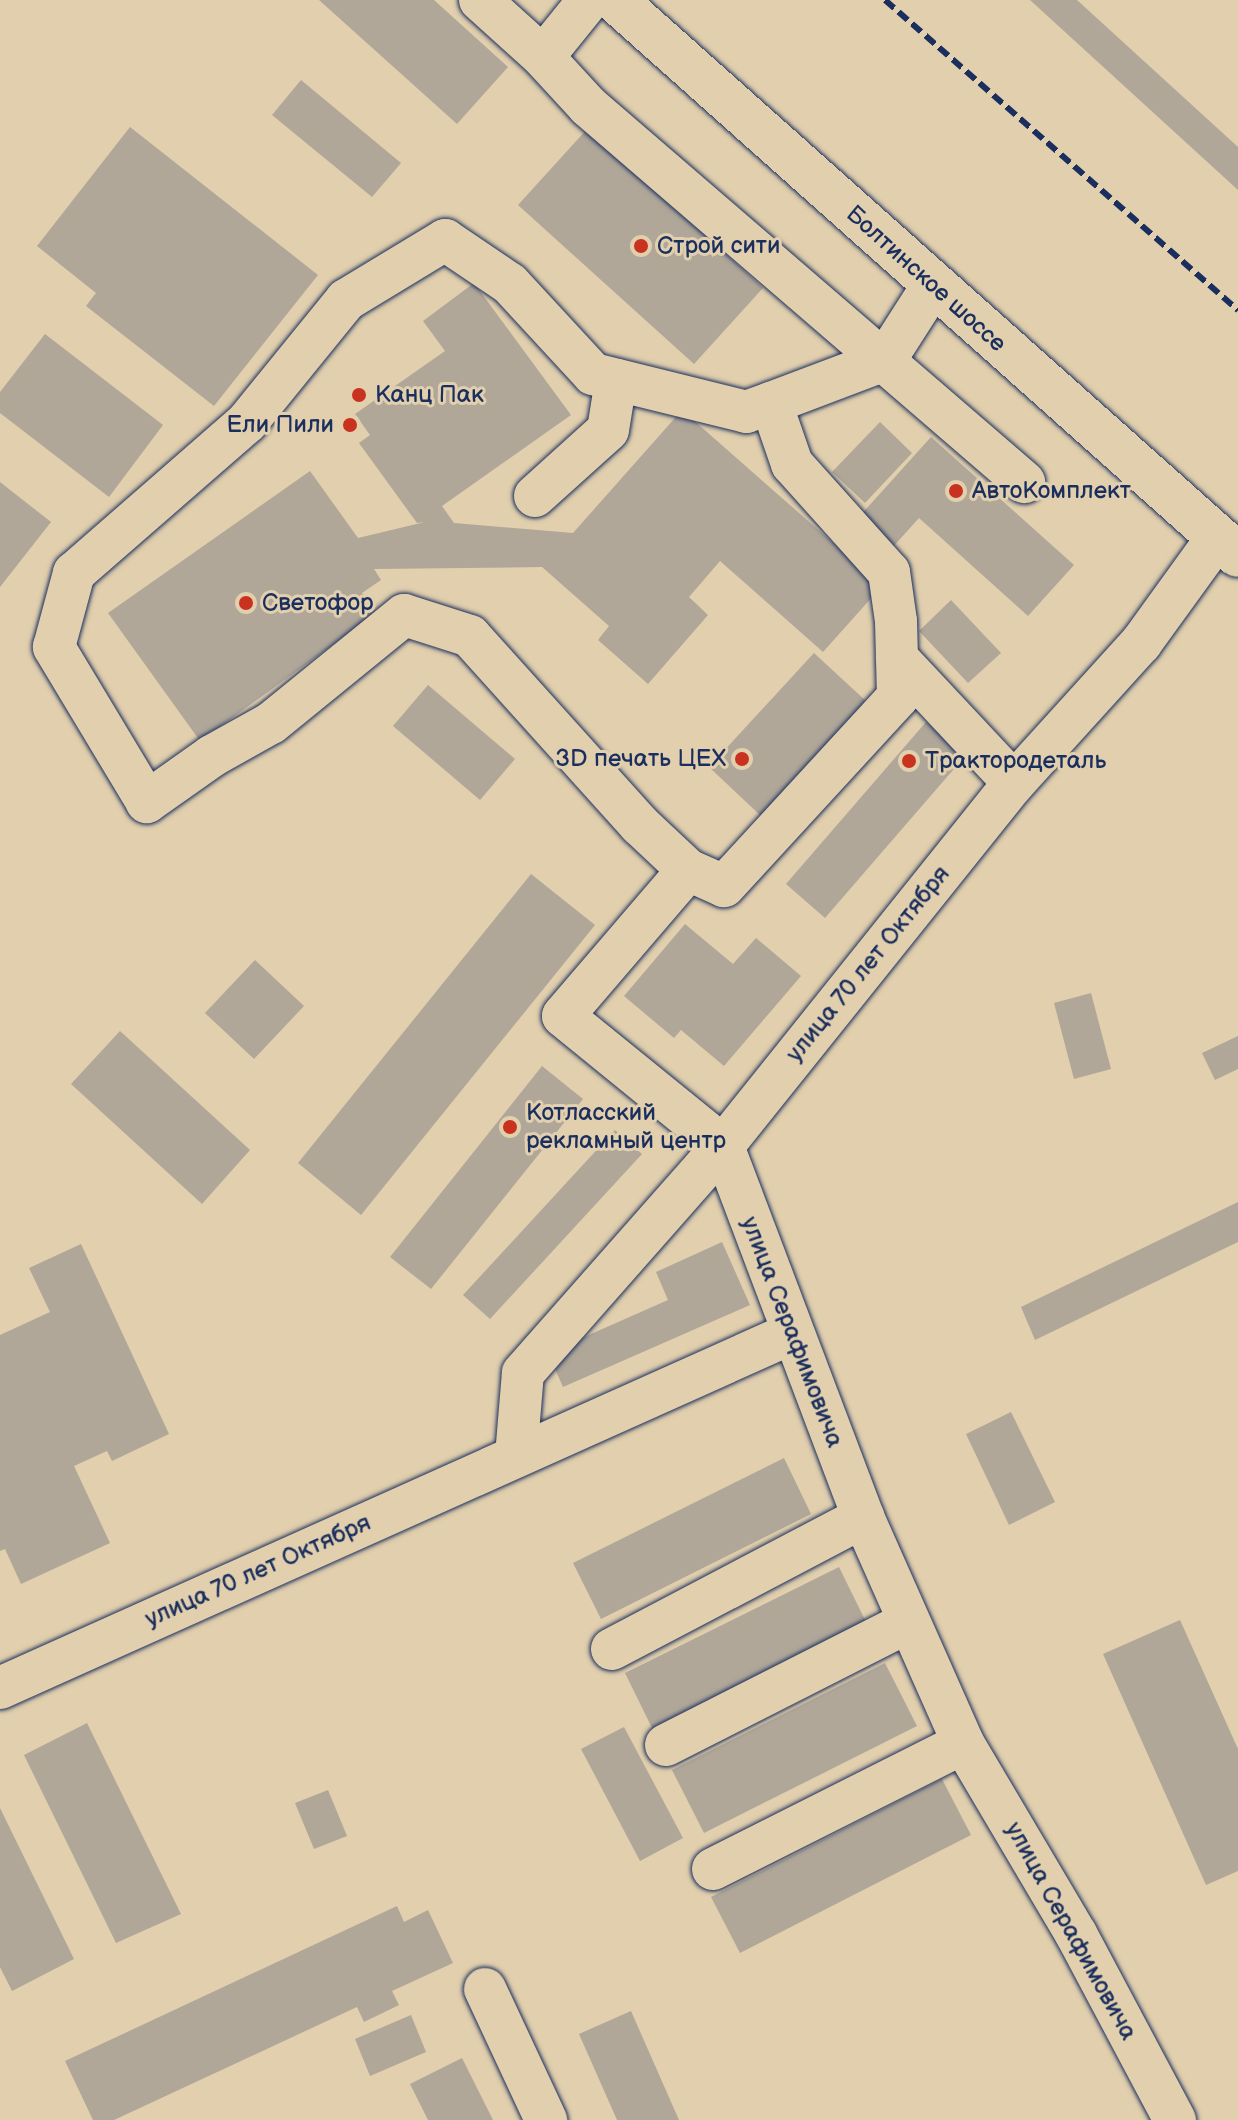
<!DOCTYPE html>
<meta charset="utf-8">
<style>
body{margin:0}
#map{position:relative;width:1238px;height:2120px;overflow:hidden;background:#e1cfad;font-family:"Balsamiq Sans",sans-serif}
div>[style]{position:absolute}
.building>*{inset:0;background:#b0a799}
.roads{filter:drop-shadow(0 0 2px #1b2f5e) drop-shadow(0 0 2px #1b2f5e)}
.minor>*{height:42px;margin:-21px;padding:0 21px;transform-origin:21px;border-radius:21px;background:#e1cfad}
.major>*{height:44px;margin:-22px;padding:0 22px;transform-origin:22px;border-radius:22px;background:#e1cfad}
.rail>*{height:6px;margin-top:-3px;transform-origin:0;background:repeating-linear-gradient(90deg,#1b2f5e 0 12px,transparent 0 18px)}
.dots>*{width:22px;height:22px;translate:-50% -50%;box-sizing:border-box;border:4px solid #e1cfad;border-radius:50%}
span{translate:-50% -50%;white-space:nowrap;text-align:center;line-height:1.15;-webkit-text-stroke:6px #e1cfad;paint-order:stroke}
.poi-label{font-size:24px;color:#1b2f5e}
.left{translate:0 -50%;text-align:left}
.right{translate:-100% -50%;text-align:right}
.street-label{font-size:24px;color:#1b2f5e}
</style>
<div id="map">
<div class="building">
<i style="clip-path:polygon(319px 0,434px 0,508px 67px,457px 124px)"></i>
<i style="clip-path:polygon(1030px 0,1077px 0,1238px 147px,1238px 190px)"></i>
<i style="clip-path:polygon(301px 80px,401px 163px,372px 197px,272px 115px)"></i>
<i style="clip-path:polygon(130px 127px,318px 275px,214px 406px,86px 306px,96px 293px,37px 246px)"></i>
<i style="clip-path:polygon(588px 128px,763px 288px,694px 364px,518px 205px)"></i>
<i style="clip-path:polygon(474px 283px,571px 415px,442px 506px,454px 523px,573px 533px,682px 410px,882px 586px,823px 652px,720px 561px,689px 597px,708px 615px,648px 684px,598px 640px,609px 626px,542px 567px,374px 569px,381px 580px,362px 593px,377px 613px,200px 741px,108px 613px,310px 471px,358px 538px,425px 522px,417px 523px,359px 443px,370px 435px,355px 414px,445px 351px,423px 321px)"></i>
<i style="clip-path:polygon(45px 334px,163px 425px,109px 497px,0 413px,0 392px)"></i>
<i style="clip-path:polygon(880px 422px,912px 453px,865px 503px,832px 472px)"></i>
<i style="clip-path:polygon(931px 437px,1074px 565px,1028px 616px,919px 518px,892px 548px,858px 518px)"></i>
<i style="clip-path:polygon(0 482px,51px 522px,0 587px)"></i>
<i style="clip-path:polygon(951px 600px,1001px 653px,968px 683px,919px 631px)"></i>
<i style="clip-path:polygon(814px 653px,867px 702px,761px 816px,709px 767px)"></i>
<i style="clip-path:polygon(428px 685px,515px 759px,480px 800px,393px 726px)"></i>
<i style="clip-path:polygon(926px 722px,966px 755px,825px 918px,786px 884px)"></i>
<i style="clip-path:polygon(531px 874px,595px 925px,361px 1215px,298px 1163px)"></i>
<i style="clip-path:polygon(685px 924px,733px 964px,756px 938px,801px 976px,724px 1066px,681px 1030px,674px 1038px,624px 996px)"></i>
<i style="clip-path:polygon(255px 960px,304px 1006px,254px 1059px,205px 1013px)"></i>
<i style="clip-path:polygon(1091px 993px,1111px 1069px,1074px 1079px,1054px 1003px)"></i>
<i style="clip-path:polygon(120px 1031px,250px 1150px,202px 1204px,71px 1084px)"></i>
<i style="clip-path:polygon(1238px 1036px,1238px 1069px,1215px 1080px,1202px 1053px)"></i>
<i style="clip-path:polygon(542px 1066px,583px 1099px,431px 1289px,390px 1257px)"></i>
<i style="clip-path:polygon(615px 1130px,642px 1154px,490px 1319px,463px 1295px)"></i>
<i style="clip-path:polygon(1238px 1202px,1238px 1242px,1035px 1340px,1021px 1307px)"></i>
<i style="clip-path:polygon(722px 1242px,750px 1305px,563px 1387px,548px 1353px,668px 1300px,656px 1272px)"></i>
<i style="clip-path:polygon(81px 1244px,169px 1434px,112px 1461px,107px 1451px,74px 1466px,110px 1543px,21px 1584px,5px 1549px,0 1551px,0 1335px,50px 1312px,29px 1268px)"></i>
<i style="clip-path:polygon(1011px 1412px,1055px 1502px,1009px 1525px,966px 1434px)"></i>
<i style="clip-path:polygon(784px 1458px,811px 1514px,601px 1619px,573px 1563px)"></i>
<i style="clip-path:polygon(839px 1567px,867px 1624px,653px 1730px,625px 1673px)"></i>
<i style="clip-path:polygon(1180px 1620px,1238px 1749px,1238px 1871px,1206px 1885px,1103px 1654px)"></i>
<i style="clip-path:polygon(885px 1663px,917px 1726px,704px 1833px,672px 1770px)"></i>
<i style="clip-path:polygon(87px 1723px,181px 1914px,116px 1943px,24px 1755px)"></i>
<i style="clip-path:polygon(624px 1727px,683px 1838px,640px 1861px,581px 1749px)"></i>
<i style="clip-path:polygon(942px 1779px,971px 1835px,740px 1953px,711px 1897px)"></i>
<i style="clip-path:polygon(328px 1790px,347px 1836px,314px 1849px,295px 1803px)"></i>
<i style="clip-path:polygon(0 1808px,74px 1959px,12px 1991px,0 1967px)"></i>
<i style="clip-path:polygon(397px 1906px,404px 1922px,428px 1910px,453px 1963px,392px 1991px,399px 2005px,364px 2022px,357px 2007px,114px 2120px,93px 2120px,65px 2061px)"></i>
<i style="clip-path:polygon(631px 2011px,679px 2120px,617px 2120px,579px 2034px)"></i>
<i style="clip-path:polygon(411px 2015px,426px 2052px,370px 2076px,355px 2039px)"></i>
<i style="clip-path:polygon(462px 2058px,493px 2120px,428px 2120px,410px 2084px)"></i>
</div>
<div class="roads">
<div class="minor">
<i style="left:480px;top:0;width:85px;rotate:42.1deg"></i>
<i style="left:589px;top:0;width:73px;rotate:128.9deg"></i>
<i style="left:543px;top:57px;width:67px;rotate:47.4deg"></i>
<i style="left:588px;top:106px;width:576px;rotate:40.77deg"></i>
<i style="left:771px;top:403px;width:65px;rotate:71deg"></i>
<i style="left:792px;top:464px;width:145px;rotate:48.1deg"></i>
<i style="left:889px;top:572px;width:49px;rotate:81.9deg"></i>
<i style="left:896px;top:621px;width:76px;rotate:88.5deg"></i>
<i style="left:898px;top:697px;width:257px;rotate:132.6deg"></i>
<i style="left:724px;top:886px;width:39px;rotate:-156deg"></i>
<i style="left:688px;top:870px;width:66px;rotate:-136.8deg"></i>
<i style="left:640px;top:825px;width:254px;rotate:-132deg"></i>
<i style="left:470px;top:636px;width:69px;rotate:-162.3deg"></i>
<i style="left:404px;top:615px;width:171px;rotate:140.9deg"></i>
<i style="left:271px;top:723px;width:68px;rotate:150.8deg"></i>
<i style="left:212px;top:756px;width:80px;rotate:144.7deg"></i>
<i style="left:147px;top:802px;width:181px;rotate:-121deg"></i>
<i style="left:54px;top:647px;width:77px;rotate:-74.9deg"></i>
<i style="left:74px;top:573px;width:230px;rotate:-41.1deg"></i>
<i style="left:247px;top:422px;width:157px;rotate:-50.9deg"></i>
<i style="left:346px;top:300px;width:116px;rotate:-31.2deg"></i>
<i style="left:445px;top:240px;width:78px;rotate:34.1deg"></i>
<i style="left:510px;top:284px;width:122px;rotate:47.3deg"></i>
<i style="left:593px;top:374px;width:158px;rotate:13.9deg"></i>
<i style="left:746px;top:412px;width:27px;rotate:-20deg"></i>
<i style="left:771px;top:403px;width:122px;rotate:-20.7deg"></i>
<i style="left:885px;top:360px;width:89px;rotate:-57.4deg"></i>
<i style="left:535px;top:496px;width:98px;rotate:-42.1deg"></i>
<i style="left:608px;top:430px;width:51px;rotate:-80.9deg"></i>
<i style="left:897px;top:658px;width:171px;rotate:46.9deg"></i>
<i style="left:688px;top:870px;width:192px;rotate:130.6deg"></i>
<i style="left:563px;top:1016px;width:206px;rotate:39.1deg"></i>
<i style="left:723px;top:1146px;width:397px;rotate:69.3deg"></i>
<i style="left:863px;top:1517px;width:247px;rotate:66.1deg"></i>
<i style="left:963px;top:1743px;width:222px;rotate:59.4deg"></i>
<i style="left:1076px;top:1934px;width:211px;rotate:62deg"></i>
<i style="left:516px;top:1456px;width:83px;rotate:-85.2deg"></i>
<i style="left:523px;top:1373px;width:303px;rotate:-48.6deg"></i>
<i style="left:723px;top:1146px;width:465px;rotate:-51.3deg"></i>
<i style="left:1014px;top:783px;width:189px;rotate:-47.8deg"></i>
<i style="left:1141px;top:643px;width:130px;rotate:-54.1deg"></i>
<i style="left:612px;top:1649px;width:284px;rotate:-27.7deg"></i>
<i style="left:0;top:1688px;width:866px;rotate:-24.14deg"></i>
<i style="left:666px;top:1745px;width:271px;rotate:-26.9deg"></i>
<i style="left:713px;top:1869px;width:280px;rotate:-26.7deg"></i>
<i style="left:485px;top:1989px;width:145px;rotate:65deg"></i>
</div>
<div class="major">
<i style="left:615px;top:0;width:834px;rotate:41.7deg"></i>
</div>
</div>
<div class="rail">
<i style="left:885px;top:0;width:470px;rotate:41.3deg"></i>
</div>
<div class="dots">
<i style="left:641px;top:246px;background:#c8321e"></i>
<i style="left:359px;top:395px;background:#c8321e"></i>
<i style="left:350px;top:425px;background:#c8321e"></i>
<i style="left:956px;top:491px;background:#c8321e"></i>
<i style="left:246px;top:603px;background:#c8321e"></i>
<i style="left:742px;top:759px;background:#c8321e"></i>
<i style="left:909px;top:761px;background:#c8321e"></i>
<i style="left:510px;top:1127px;background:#c8321e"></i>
</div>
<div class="poi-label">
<span class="left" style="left:657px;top:246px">Строй сити</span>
<span class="left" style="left:375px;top:395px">Канц Пак</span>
<span class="right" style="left:334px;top:425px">Ели Пили</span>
<span class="left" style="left:972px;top:491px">АвтоКомплект</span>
<span class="left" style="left:262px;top:603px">Светофор</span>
<span class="right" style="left:726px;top:759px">3D печать ЦЕХ</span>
<span class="left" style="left:925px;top:761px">Трактородеталь</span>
<span class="left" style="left:526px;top:1127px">Котласский<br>рекламный центр</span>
</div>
<div class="street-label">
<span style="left:926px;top:279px;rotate:42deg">Болтинское шоссе</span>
<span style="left:868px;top:964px;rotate:-51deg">улица 70 лет Октября</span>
<span style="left:792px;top:1332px;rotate:69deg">улица Серафимовича</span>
<span style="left:258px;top:1571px;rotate:-24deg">улица 70 лет Октября</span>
<span style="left:1071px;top:1931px;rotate:61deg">улица Серафимовича</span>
</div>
</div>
